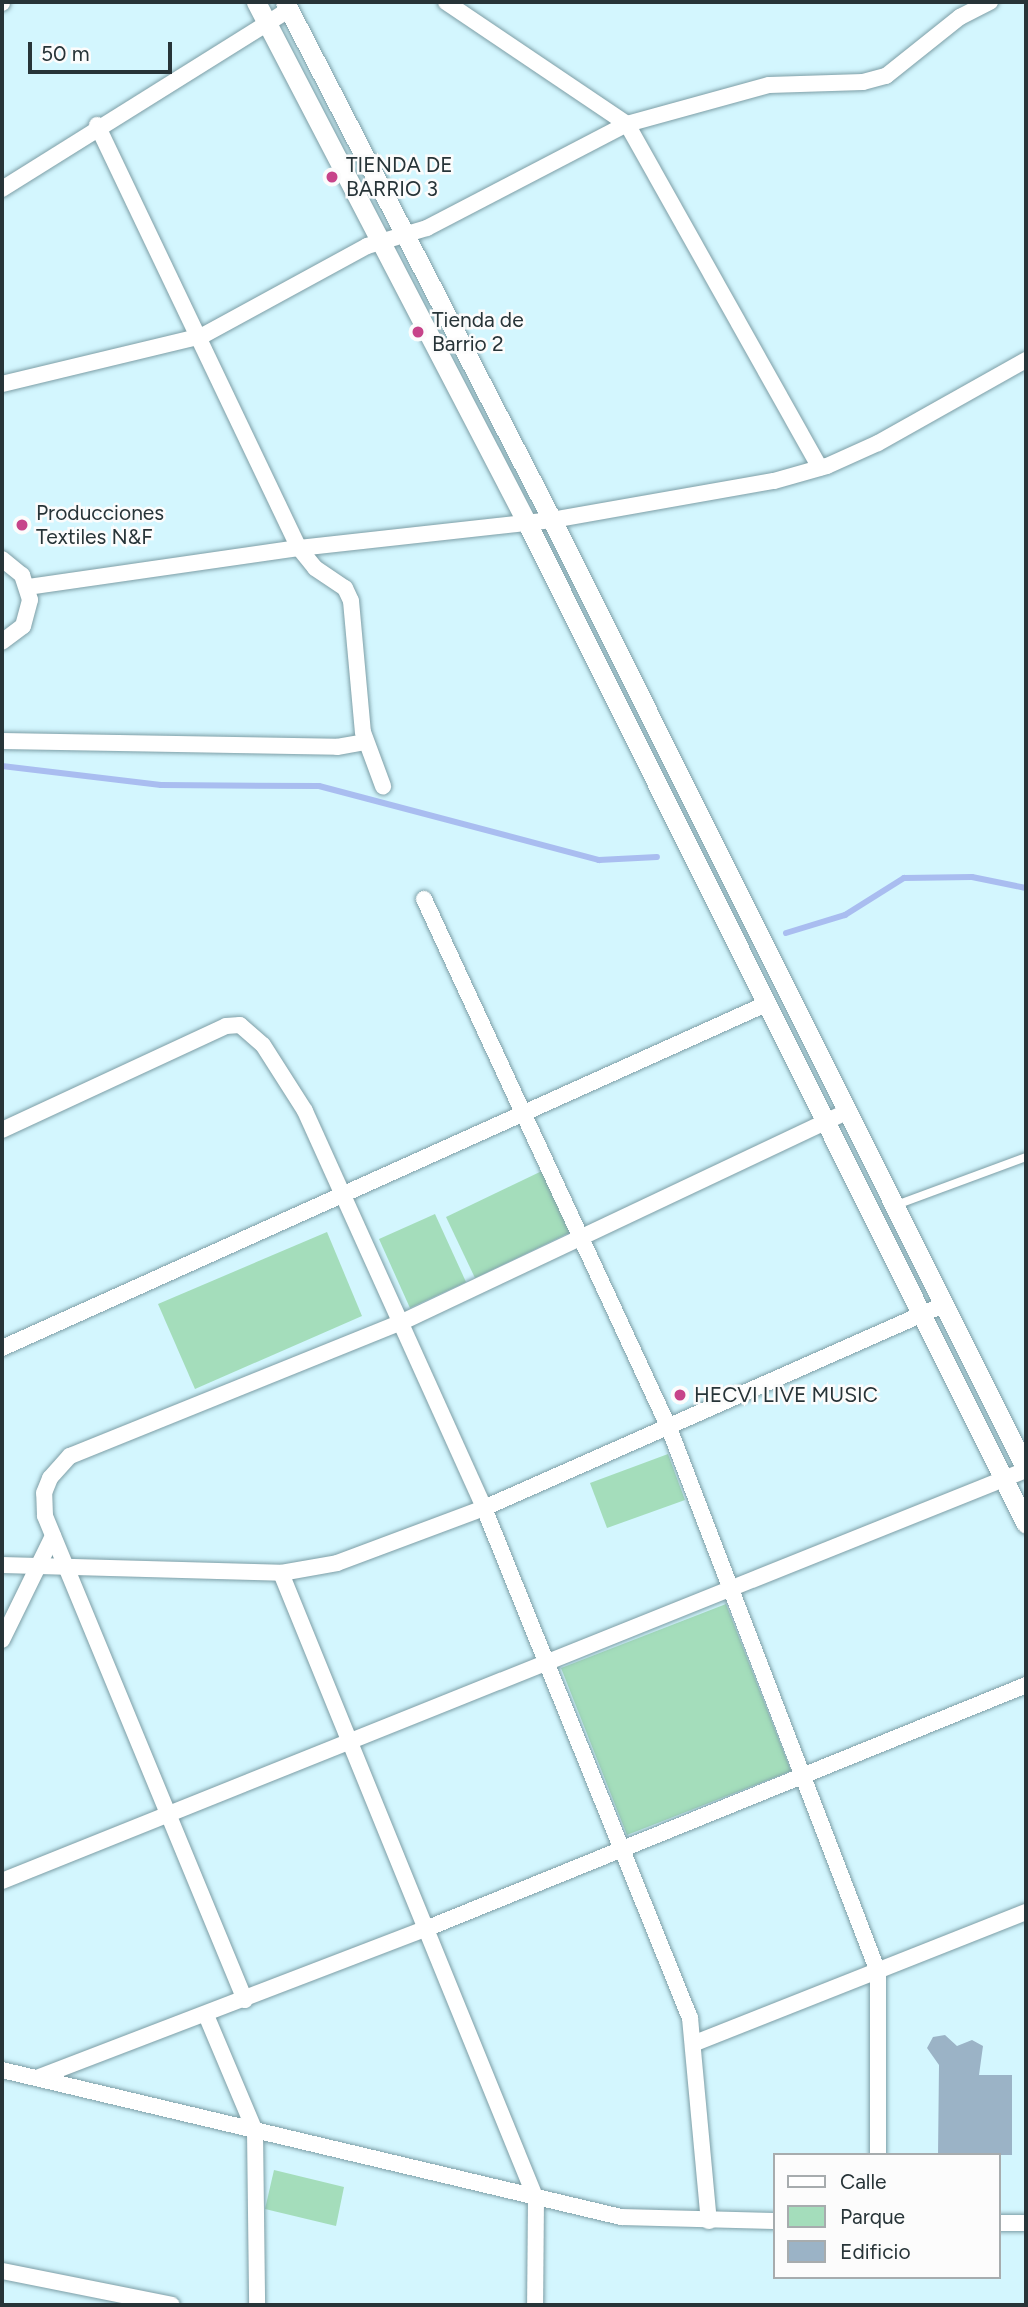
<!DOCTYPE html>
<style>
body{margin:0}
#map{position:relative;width:1028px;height:2307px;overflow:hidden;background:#d3f6fe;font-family:Figtree,sans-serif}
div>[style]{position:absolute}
.green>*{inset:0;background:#a4ddbb}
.stream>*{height:6px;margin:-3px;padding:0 3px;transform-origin:3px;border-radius:3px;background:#a9bdf0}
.building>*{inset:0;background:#9bb3c6}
.roads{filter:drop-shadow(0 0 2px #7d9ea6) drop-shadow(0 0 2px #7d9ea6)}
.service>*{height:8px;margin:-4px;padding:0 4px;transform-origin:4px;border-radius:4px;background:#fff}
.minor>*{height:16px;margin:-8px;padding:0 8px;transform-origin:8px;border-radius:8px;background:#fff}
.tertiary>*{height:19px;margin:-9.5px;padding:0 9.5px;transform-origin:9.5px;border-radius:9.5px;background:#fff}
.dots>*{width:19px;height:19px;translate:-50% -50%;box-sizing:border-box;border:4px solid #fcfcfc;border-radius:50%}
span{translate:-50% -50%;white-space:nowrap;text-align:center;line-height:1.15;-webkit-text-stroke:5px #fcfcfc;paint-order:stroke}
.poi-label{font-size:21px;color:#273438}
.left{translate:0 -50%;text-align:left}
.frame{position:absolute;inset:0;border:4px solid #273438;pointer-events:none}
.legend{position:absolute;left:773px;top:2153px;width:228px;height:126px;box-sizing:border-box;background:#fcfcfc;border:2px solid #a7acae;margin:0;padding:9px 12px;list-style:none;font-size:21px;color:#273438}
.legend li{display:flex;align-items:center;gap:14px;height:35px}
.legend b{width:35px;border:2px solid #a7acae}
.scale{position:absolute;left:28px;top:42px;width:144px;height:32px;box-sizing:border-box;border:4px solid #273438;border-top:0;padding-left:9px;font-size:21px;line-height:24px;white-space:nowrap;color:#273438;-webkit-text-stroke:5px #fcfcfc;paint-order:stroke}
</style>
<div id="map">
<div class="green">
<i style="clip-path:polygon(544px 1170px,573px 1231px,475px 1278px,446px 1217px)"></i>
<i style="clip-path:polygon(435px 1214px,466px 1282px,410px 1308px,379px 1239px)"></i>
<i style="clip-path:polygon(327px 1232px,362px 1316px,195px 1389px,158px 1304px)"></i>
<i style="clip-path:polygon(668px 1454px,685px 1500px,607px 1528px,590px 1483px)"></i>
<i style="clip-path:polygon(726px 1604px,791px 1771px,627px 1835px,561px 1668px)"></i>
<i style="clip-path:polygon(274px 2170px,344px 2187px,336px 2226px,265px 2209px)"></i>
</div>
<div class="stream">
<i style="left:2px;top:766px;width:160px;rotate:6.8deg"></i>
<i style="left:161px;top:785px;width:158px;rotate:0.4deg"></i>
<i style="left:319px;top:786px;width:290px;rotate:14.8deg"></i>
<i style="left:599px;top:860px;width:58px;rotate:-3deg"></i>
<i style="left:786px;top:933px;width:62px;rotate:-17deg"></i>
<i style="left:845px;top:915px;width:70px;rotate:-32.1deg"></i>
<i style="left:904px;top:878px;width:68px;rotate:-0.8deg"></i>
<i style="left:972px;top:877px;width:55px;rotate:11.5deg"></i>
</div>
<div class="building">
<i style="clip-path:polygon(945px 2035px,957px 2046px,972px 2040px,983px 2046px,979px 2075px,1012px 2075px,1012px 2155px,938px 2155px,939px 2065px,927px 2048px,933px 2037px)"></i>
</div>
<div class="roads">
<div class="service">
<i style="left:896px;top:1205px;width:139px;rotate:-20.3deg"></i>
</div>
<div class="minor">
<i style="left:446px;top:2px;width:218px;rotate:34deg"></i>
<i style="left:627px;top:124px;width:394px;rotate:60.7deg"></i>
<i style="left:2px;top:3px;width:1px;rotate:-90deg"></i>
<i style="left:97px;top:125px;width:469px;rotate:64.5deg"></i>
<i style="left:299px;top:548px;width:26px;rotate:51deg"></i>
<i style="left:315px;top:568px;width:36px;rotate:34deg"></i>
<i style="left:345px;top:588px;width:14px;rotate:65deg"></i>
<i style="left:351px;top:601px;width:132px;rotate:84.8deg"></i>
<i style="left:363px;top:732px;width:58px;rotate:69.7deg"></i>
<i style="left:2px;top:189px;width:338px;rotate:-32deg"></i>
<i style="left:2px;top:384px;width:206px;rotate:-13.5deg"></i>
<i style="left:202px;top:336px;width:188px;rotate:-28.6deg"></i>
<i style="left:367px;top:246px;width:63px;rotate:-16.7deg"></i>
<i style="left:427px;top:228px;width:225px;rotate:-27.5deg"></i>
<i style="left:627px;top:124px;width:147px;rotate:-15.4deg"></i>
<i style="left:769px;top:85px;width:94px;rotate:-1.8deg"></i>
<i style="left:863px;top:82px;width:24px;rotate:-15deg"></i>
<i style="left:886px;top:76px;width:95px;rotate:-38.6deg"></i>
<i style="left:960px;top:17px;width:34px;rotate:-27deg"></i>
<i style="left:2px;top:559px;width:26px;rotate:39deg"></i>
<i style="left:22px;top:575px;width:26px;rotate:72deg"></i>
<i style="left:30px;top:600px;width:27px;rotate:105deg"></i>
<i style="left:23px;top:626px;width:26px;rotate:143deg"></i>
<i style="left:28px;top:587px;width:274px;rotate:-8.2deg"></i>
<i style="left:299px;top:548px;width:255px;rotate:-6.3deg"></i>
<i style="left:552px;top:520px;width:225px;rotate:-10deg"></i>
<i style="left:774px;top:481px;width:55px;rotate:-15.8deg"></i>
<i style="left:827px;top:466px;width:56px;rotate:-24.3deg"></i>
<i style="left:878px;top:443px;width:170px;rotate:-29.3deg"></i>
<i style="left:2px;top:741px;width:335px;rotate:1deg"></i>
<i style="left:337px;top:747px;width:28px;rotate:-10deg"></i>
<i style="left:424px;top:899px;width:583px;rotate:65.15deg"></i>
<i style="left:669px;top:1428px;width:583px;rotate:68.98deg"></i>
<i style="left:878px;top:1972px;width:183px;rotate:90deg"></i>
<i style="left:2px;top:1130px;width:247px;rotate:-24.9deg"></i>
<i style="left:226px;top:1026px;width:14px;rotate:-4deg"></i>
<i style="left:240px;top:1025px;width:30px;rotate:41deg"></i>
<i style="left:263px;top:1045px;width:78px;rotate:57.5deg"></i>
<i style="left:305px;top:1111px;width:435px;rotate:65.7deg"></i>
<i style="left:484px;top:1508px;width:550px;rotate:68.01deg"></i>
<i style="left:690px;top:2018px;width:204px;rotate:84.7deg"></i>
<i style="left:2px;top:1348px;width:838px;rotate:-24.24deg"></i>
<i style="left:2px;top:1565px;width:279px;rotate:1.6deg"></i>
<i style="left:281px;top:1573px;width:57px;rotate:-10.1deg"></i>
<i style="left:337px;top:1563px;width:157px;rotate:-20.5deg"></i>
<i style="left:484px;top:1508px;width:502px;rotate:-23.86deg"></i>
<i style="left:281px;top:1573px;width:676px;rotate:67.84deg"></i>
<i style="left:536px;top:2199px;width:106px;rotate:90.5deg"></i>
<i style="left:2px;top:1640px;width:116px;rotate:-63.9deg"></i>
<i style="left:2px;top:1881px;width:1103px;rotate:-21.87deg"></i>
<i style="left:245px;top:2000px;width:524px;rotate:-112.45deg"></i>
<i style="left:45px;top:1516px;width:23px;rotate:-92deg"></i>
<i style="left:44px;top:1493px;width:16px;rotate:-68deg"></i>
<i style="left:50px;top:1478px;width:30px;rotate:-48deg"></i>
<i style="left:70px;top:1456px;width:358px;rotate:-22deg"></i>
<i style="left:402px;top:1322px;width:491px;rotate:-25.3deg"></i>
<i style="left:206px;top:2015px;width:126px;rotate:67.1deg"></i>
<i style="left:255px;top:2131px;width:174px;rotate:89.3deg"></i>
<i style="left:695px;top:2043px;width:356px;rotate:-21.6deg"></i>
<i style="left:2px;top:2070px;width:636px;rotate:13.36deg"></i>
<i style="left:621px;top:2217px;width:153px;rotate:1.5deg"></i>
<i style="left:39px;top:2077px;width:417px;rotate:-21deg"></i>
<i style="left:428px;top:1928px;width:645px;rotate:-22.11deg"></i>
<i style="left:998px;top:2223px;width:28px"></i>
<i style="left:2px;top:2271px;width:173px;rotate:11.3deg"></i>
</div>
<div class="tertiary">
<i style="left:256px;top:2px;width:587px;rotate:62.52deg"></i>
<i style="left:527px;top:523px;width:1118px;rotate:63.5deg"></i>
<i style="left:285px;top:2px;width:583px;rotate:62.73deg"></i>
<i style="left:552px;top:520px;width:1061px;rotate:63.46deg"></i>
</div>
</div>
<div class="dots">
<i style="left:332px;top:177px;background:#c7448a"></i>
<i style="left:418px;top:332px;background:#c7448a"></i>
<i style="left:22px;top:525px;background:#c7448a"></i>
<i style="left:680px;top:1395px;background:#c7448a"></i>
</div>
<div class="poi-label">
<span class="left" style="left:346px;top:177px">TIENDA DE<br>BARRIO 3</span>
<span class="left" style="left:432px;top:332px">Tienda de<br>Barrio 2</span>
<span class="left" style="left:36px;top:525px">Producciones<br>Textiles N&amp;F</span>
<span class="left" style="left:694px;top:1395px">HECVI LIVE MUSIC</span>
</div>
<div class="frame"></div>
<ul class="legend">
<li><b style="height:9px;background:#fff"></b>Calle</li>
<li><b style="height:19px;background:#a4ddbb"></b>Parque</li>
<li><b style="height:19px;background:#9bb3c6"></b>Edificio</li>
</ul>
<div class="scale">50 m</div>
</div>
